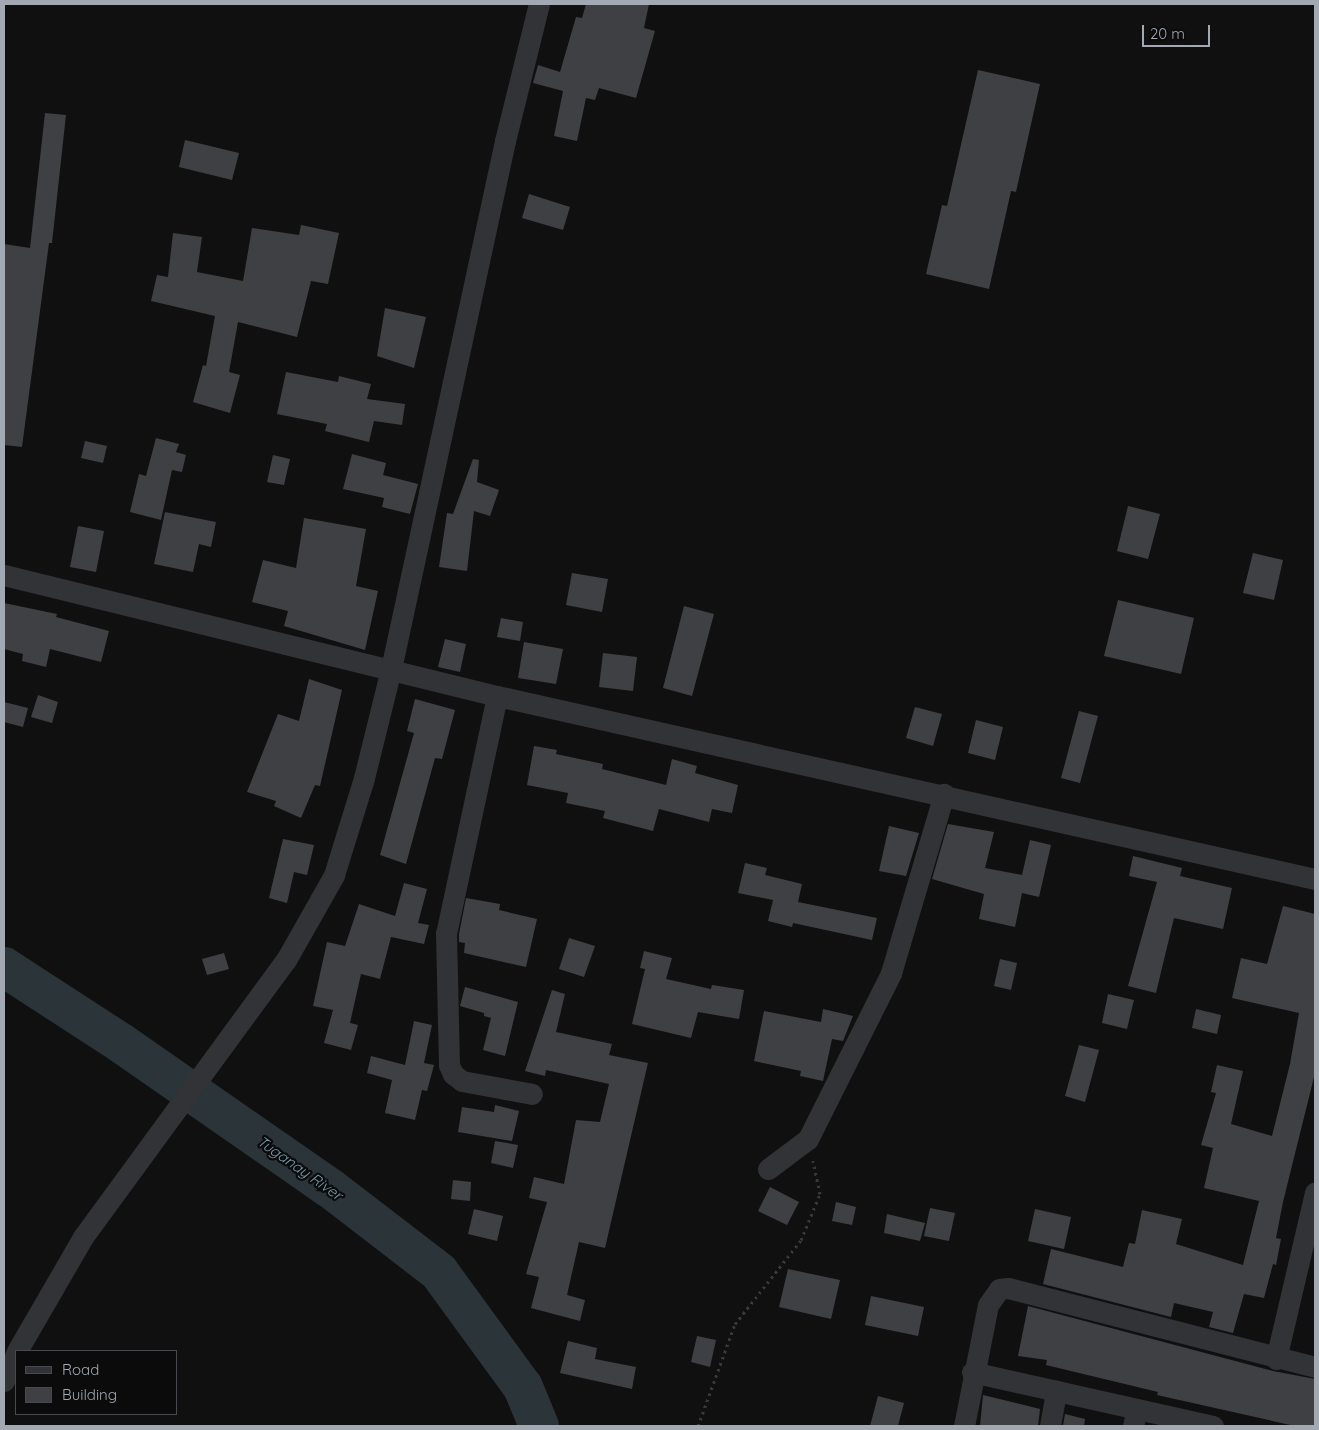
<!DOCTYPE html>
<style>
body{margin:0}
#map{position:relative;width:1319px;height:1430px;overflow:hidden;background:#101011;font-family:Quicksand,sans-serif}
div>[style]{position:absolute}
.river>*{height:40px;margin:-20px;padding:0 20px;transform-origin:20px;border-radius:20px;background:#2a3439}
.building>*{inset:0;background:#3f4044}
.path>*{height:3px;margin-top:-1.5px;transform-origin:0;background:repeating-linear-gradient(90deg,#373a3d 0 2.5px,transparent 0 6.5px)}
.minor>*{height:21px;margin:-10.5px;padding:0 10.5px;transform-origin:10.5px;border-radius:10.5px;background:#313336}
span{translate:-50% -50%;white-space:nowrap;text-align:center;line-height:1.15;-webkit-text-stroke:4.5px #0b0b0c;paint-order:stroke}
.water-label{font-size:15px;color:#7a9bac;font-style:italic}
.frame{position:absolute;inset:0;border:5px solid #a2a9b2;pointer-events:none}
.legend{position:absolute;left:15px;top:1350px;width:162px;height:65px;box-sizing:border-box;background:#0b0b0c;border:1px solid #474a4e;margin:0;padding:6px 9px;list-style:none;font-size:15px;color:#a2a9b2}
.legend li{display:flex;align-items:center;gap:10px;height:25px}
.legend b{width:25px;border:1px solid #474a4e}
.scale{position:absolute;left:1142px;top:25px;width:68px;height:22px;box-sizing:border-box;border:2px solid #a2a9b2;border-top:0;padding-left:6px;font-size:15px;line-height:18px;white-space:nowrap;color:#a2a9b2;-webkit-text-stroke:4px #0b0b0c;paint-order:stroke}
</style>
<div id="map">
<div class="river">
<i style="left:4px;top:967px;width:140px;rotate:33deg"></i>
<i style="left:121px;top:1043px;width:254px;rotate:34.8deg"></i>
<i style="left:330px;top:1188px;width:138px;rotate:37.6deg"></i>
<i style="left:439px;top:1272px;width:142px;rotate:53.9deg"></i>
<i style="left:523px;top:1387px;width:42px;rotate:67.7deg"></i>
</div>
<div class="building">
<i style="clip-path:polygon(586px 4px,649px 4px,644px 28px,655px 31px,636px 98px,599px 88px,595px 100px,586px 98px,577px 141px,554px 136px,563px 91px,533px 83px,538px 65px,560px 72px,576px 17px,582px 18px)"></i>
<i style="clip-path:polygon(978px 70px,1040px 84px,1016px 192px,1011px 191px,989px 289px,926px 274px,942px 205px,947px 206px)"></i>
<i style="clip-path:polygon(45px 113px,66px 115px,52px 243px,49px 243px,22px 447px,4px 445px,4px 244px,30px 248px)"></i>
<i style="clip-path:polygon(185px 140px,239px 153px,232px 180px,179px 167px)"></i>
<i style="clip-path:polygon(529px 194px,570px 207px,563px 230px,522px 218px)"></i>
<i style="clip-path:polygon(301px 225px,339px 233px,328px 284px,311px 281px,297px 337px,238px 322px,229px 372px,240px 375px,230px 413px,193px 402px,203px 365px,206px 366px,215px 316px,151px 301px,157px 275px,168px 277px,173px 233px,202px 237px,197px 272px,243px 281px,252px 228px,299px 235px)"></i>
<i style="clip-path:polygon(385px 308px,426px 317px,414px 368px,377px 356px)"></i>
<i style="clip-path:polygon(286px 372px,338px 382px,339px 376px,371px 384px,367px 399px,405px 404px,402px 425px,374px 421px,369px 442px,325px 431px,327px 424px,277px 414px)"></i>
<i style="clip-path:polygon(156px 438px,179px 444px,176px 452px,186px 455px,182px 472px,172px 470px,161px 520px,130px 512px,139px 474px,146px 476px)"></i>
<i style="clip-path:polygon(85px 441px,107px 446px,103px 463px,81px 458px)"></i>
<i style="clip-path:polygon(352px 454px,386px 463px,383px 475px,418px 484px,410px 514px,382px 507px,384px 498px,343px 489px)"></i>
<i style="clip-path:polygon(273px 455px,290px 459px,284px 485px,267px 482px)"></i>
<i style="clip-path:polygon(473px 459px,479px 460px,477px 482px,499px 490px,490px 516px,474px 511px,467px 571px,439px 567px,447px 513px,453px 514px)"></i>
<i style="clip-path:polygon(1128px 506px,1160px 514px,1148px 559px,1117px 551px)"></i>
<i style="clip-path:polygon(165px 512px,216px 522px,211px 547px,199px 544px,193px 572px,154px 564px)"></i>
<i style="clip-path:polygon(304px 518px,366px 529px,356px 586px,378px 591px,365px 650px,284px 626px,288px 611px,252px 602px,263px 560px,296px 568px)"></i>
<i style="clip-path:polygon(78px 526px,104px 531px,96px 572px,70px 567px)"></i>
<i style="clip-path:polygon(1253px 553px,1283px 560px,1274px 600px,1243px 593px)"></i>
<i style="clip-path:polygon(572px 573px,608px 579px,602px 612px,566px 605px)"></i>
<i style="clip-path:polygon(1118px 600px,1194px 618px,1181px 674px,1104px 656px)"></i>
<i style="clip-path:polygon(4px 603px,57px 614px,56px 617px,109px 631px,101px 662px,50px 649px,46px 667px,22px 661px,23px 654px,4px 649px)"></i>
<i style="clip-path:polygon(684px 606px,714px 614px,692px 696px,663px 688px)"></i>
<i style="clip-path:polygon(501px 618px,523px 622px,520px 641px,497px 637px)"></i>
<i style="clip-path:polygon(445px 639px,466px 644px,460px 672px,438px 667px)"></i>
<i style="clip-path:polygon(524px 642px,563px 649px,556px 684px,518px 678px)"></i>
<i style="clip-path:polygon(603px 653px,637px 657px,633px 691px,599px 687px)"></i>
<i style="clip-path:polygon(309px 679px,342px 690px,320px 786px,315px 785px,301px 818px,274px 806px,276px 801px,247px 792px,278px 714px,299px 721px)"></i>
<i style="clip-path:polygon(38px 695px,58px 702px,52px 723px,31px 717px)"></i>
<i style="clip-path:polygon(415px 699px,455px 710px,442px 759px,435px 758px,406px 864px,380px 855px,414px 733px,407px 731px)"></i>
<i style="clip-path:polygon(4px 702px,28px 708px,23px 727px,4px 722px)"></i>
<i style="clip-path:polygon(915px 707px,942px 714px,933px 746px,906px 738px)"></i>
<i style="clip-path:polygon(1079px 711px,1098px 716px,1080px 783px,1061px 778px)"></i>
<i style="clip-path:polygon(976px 720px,1003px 727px,995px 760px,968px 753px)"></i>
<i style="clip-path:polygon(534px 746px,557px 750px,556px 754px,603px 764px,602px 769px,666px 785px,672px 759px,697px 766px,695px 773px,738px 785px,732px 813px,712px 809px,709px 822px,659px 809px,653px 831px,603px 818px,605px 811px,566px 803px,568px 793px,527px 785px)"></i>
<i style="clip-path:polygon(948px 824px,994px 832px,985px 868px,1022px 875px,1030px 840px,1051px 845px,1039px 897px,1022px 893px,1015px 927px,979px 919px,984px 894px,932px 879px)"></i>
<i style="clip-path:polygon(889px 826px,919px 833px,906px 876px,879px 871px)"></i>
<i style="clip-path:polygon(283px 839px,314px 845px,307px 875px,294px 872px,287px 903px,269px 898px)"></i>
<i style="clip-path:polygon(1133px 856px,1182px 868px,1180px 876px,1232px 888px,1223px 929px,1174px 918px,1156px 993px,1128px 986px,1157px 882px,1129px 876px)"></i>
<i style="clip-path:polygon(745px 863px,767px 868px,765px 875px,802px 884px,798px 902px,877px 918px,872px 940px,793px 923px,792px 927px,768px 921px,773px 900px,738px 893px)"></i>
<i style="clip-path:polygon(404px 883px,427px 889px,418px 923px,429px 925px,424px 944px,391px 937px,380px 979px,361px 974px,350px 1023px,358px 1025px,351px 1050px,324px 1043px,333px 1010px,313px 1006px,327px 942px,345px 946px,359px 904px,395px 916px)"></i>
<i style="clip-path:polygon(466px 898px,500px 904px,499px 910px,537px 919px,526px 967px,464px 953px,465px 943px,459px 942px,459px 934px)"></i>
<i style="clip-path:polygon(1283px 906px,1315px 914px,1315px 1073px,1283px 1202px,1276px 1238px,1281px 1239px,1276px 1265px,1273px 1264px,1264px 1298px,1244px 1294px,1233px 1333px,1209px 1327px,1213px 1312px,1174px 1303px,1171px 1317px,1043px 1284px,1051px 1249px,1123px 1267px,1129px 1243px,1135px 1244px,1142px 1210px,1182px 1219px,1176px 1244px,1243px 1265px,1259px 1201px,1204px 1188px,1213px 1148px,1201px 1145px,1216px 1093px,1211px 1092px,1217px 1065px,1243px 1071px,1231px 1124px,1272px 1136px,1290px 1064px,1299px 1013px,1232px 998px,1241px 958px,1267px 964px)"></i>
<i style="clip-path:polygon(569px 938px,595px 946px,584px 977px,559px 969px)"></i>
<i style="clip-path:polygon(644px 951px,672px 958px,666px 979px,711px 989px,712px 985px,744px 990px,739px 1019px,698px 1012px,691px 1038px,632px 1024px,645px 969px,640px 968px)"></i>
<i style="clip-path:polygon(224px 953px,229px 969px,207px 975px,202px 959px)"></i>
<i style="clip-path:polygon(1000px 959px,1017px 963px,1011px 990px,994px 986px)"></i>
<i style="clip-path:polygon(465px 987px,518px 1002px,505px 1056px,483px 1050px,491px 1018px,484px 1016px,484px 1013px,460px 1006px)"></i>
<i style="clip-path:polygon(552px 990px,565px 994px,556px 1032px,612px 1044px,609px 1055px,648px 1063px,605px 1248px,579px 1242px,567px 1295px,585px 1300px,580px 1321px,531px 1308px,539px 1277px,526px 1274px,547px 1202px,529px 1198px,534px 1177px,564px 1184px,576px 1120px,600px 1122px,609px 1084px,546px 1070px,545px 1076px,525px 1071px)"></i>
<i style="clip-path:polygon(1108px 994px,1134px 1000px,1127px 1029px,1102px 1023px)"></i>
<i style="clip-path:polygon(823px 1009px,853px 1016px,843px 1041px,832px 1039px,823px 1081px,800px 1076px,801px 1071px,754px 1061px,764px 1011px,821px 1022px)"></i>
<i style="clip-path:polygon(1196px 1009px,1221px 1015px,1217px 1034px,1192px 1028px)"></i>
<i style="clip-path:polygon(414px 1021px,432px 1025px,424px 1063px,434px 1065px,427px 1091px,422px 1090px,415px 1120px,385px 1113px,392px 1080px,367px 1073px,371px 1056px,405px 1065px)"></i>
<i style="clip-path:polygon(1079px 1045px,1099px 1050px,1085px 1102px,1065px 1096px)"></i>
<i style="clip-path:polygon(495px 1105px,519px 1111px,512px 1141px,458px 1132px,462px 1107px,494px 1112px)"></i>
<i style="clip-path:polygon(495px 1141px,518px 1145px,513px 1168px,491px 1163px)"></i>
<i style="clip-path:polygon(453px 1180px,471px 1182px,470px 1201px,451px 1199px)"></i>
<i style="clip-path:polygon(770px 1187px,799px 1202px,787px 1225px,758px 1211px)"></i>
<i style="clip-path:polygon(836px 1202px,856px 1207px,852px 1225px,832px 1221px)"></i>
<i style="clip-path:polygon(930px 1208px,955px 1213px,949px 1241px,924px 1236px)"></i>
<i style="clip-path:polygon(474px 1209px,503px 1216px,497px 1241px,468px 1234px)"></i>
<i style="clip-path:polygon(1035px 1209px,1071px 1217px,1064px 1249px,1028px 1241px)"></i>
<i style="clip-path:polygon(887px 1214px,925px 1223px,920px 1241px,884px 1233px)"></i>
<i style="clip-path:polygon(788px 1269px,840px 1280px,831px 1319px,779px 1307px)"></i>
<i style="clip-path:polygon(871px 1296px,924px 1307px,918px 1336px,865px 1325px)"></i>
<i style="clip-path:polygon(1028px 1306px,1273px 1371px,1315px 1379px,1315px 1426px,1295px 1426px,1157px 1395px,1158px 1392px,1046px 1365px,1047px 1360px,1018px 1356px)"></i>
<i style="clip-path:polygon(697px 1336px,716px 1340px,710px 1367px,691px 1362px)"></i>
<i style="clip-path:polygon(568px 1341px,597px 1348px,595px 1359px,636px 1367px,632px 1389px,560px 1373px)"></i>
<i style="clip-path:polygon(983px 1395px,1040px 1409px,1038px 1426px,980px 1426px)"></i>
<i style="clip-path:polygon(878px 1396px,904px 1403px,898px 1426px,870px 1426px)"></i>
<i style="clip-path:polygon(1065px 1414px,1085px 1419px,1084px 1426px,1063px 1426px)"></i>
</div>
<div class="path">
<i style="left:698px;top:1426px;width:109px;rotate:-70.1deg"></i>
<i style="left:735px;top:1324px;width:107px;rotate:-51.8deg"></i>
<i style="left:801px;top:1240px;width:50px;rotate:-67.6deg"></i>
<i style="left:820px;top:1194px;width:34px;rotate:-102deg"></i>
</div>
<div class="minor">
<i style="left:4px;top:575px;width:508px;rotate:13.79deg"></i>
<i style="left:497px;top:696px;width:838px;rotate:12.61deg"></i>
<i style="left:497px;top:696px;width:242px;rotate:102.1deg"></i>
<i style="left:446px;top:933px;width:132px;rotate:88.7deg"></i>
<i style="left:449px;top:1065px;width:10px;rotate:66deg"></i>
<i style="left:453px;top:1074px;width:11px;rotate:38deg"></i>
<i style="left:462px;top:1081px;width:71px;rotate:10.5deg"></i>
<i style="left:768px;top:1169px;width:50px;rotate:-36.9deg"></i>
<i style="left:808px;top:1139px;width:186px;rotate:-63.4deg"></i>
<i style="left:891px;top:973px;width:187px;rotate:-73.5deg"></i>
<i style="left:17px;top:1351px;width:132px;rotate:-59.9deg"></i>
<i style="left:83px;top:1237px;width:343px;rotate:-53.8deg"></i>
<i style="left:286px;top:960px;width:98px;rotate:-60.5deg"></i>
<i style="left:334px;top:875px;width:102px;rotate:-72.8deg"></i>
<i style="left:364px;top:778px;width:112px;rotate:-76.1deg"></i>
<i style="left:391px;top:669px;width:540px;rotate:-77.82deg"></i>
<i style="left:505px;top:141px;width:141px;rotate:-76.1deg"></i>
<i style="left:1276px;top:1359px;width:171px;rotate:-76.8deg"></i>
<i style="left:972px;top:1372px;width:247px;rotate:12.6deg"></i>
<i style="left:4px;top:1381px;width:30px;rotate:-66deg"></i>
<i style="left:964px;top:1426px;width:123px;rotate:-78.8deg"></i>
<i style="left:988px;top:1305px;width:19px;rotate:-55deg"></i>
<i style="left:999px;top:1289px;width:9px;rotate:-6deg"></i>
<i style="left:1008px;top:1288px;width:317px;rotate:14.4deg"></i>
<i style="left:1050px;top:1426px;width:36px;rotate:-80deg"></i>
<i style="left:1133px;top:1426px;width:17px;rotate:-77deg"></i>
</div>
<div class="water-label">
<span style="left:300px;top:1168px;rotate:35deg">Tuganay River</span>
</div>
<div class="frame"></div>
<ul class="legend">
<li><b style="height:6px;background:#313336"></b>Road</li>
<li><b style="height:14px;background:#3f4044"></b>Building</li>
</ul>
<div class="scale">20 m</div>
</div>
